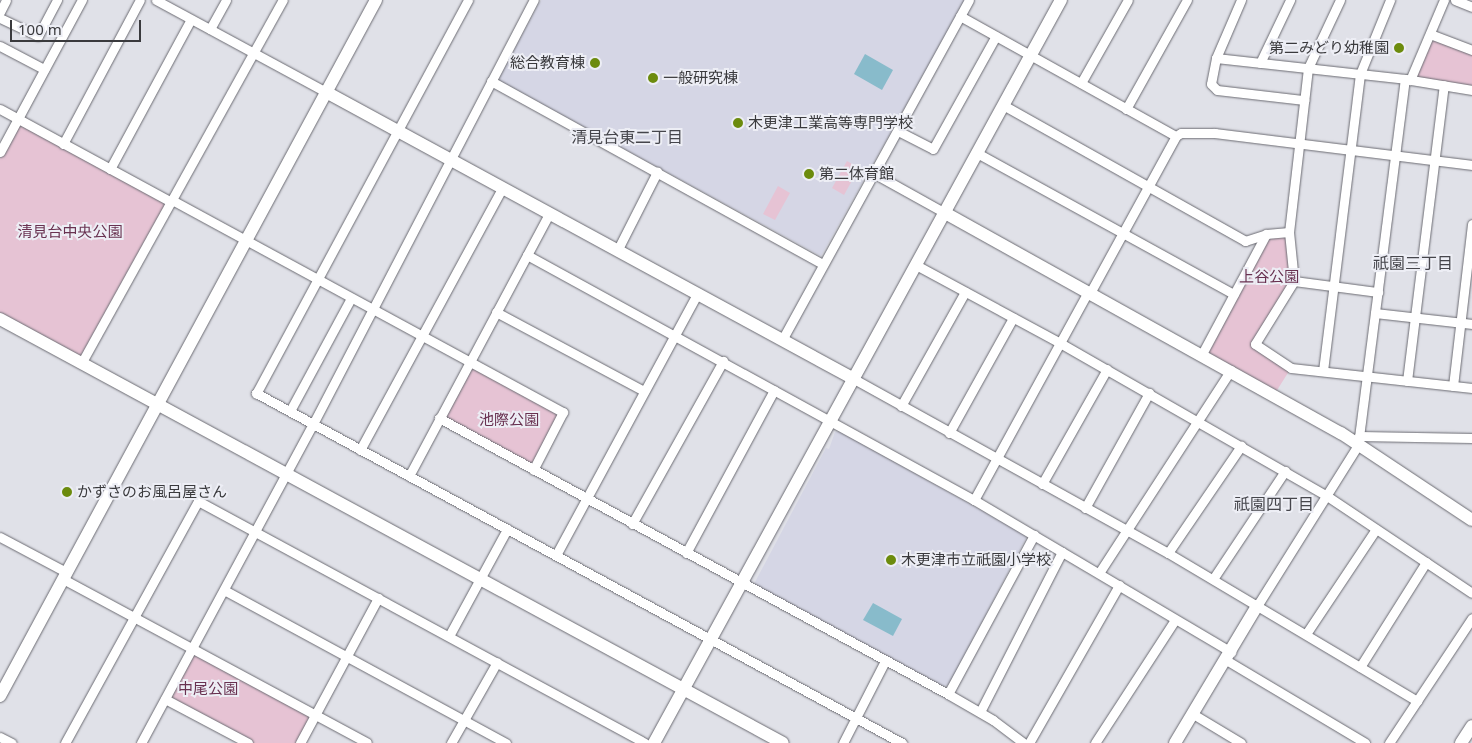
<!DOCTYPE html>
<meta charset="utf-8">
<style>
body{margin:0}
#map{position:relative;width:1472px;height:743px;overflow:hidden;background:#e0e1e8;font-family:"Noto Sans","Noto Sans JP",sans-serif}
div>[style]{position:absolute}
.built>*{inset:0;background:#d5d6e5}
.green>*{inset:0;background:#e6c3d4}
.water>*{inset:0;background:#88bbcb}
.roads{filter:drop-shadow(0 0 1px #6b6b72) drop-shadow(0 0 1px #6b6b72)}
.street>*{height:9px;margin:-4.5px;padding:0 4.5px;transform-origin:4.5px;border-radius:4.5px;background:#fff}
.secondary>*{height:12px;margin:-6px;padding:0 6px;transform-origin:6px;border-radius:6px;background:#fff}
.dots>*{width:14px;height:14px;translate:-50% -50%;box-sizing:border-box;border:2px solid #edeef5;border-radius:50%}
span{translate:-50% -50%;white-space:nowrap;text-align:center;line-height:1.15;-webkit-text-stroke:4px #edeef5;paint-order:stroke}
.poi-label{font-size:15px;color:#3a3a3d}
.right{translate:-100% -50%;text-align:right}
.left{translate:0 -50%;text-align:left}
.park-label{font-size:15px;color:#693251}
.neighbourhood-label{font-size:16px;color:#46464c}
.scale{position:absolute;left:10px;top:20px;width:131px;height:22px;box-sizing:border-box;border:2px solid #3a3a3d;border-top:0;padding-left:6px;font-size:15px;line-height:18px;white-space:nowrap;color:#3a3a3d;-webkit-text-stroke:4px #edeef5;paint-order:stroke}
</style>
<div id="map">
<div class="built">
<i style="clip-path:polygon(541px 0,965px 0,821px 256px,498px 80px)"></i>
<i style="clip-path:polygon(839px 431px,1027px 536px,949px 685px,943px 686px,754px 584px,826px 448px,829px 449px,835px 432px)"></i>
</div>
<div class="green">
<i style="clip-path:polygon(1430px 34px,1472px 50px,1472px 90px,1410px 80px)"></i>
<i style="clip-path:polygon(19px 124px,166px 203px,81px 357px,0 316px,0 159px)"></i>
<i style="clip-path:polygon(847px 161px,859px 168px,844px 195px,832px 188px)"></i>
<i style="clip-path:polygon(778px 186px,790px 193px,775px 220px,763px 214px)"></i>
<i style="clip-path:polygon(1289px 232px,1294px 281px,1255px 343px,1291px 368px,1274px 395px,1202px 354px,1266px 234px)"></i>
<i style="clip-path:polygon(469px 363px,563px 412px,533px 470px,439px 418px)"></i>
<i style="clip-path:polygon(192px 649px,315px 715px,300px 743px,248px 743px,165px 699px)"></i>
</div>
<div class="water">
<i style="clip-path:polygon(865px 54px,893px 70px,882px 90px,854px 74px)"></i>
<i style="clip-path:polygon(873px 603px,902px 619px,893px 636px,863px 620px)"></i>
</div>
<div class="roads">
<div class="street">
<i style="left:156px;top:0;width:193px;rotate:28.4deg"></i>
<i style="left:468px;top:0;width:447px;rotate:118.3deg"></i>
<i style="left:256px;top:393px;width:735px;rotate:28.45deg"></i>
<i style="left:1241px;top:0;width:63px;rotate:113.3deg"></i>
<i style="left:1216px;top:58px;width:26px;rotate:101deg"></i>
<i style="left:1211px;top:84px;width:8px;rotate:45deg"></i>
<i style="left:1217px;top:90px;width:88px;rotate:6.6deg"></i>
<i style="left:1340px;top:0;width:75px;rotate:115.2deg"></i>
<i style="left:1308px;top:68px;width:165px;rotate:96.6deg"></i>
<i style="left:1289px;top:232px;width:49px;rotate:84.2deg"></i>
<i style="left:1294px;top:281px;width:74px;rotate:121.8deg"></i>
<i style="left:1255px;top:344px;width:43px;rotate:33.7deg"></i>
<i style="left:1291px;top:368px;width:182px;rotate:6.3deg"></i>
<i style="left:1455px;top:0;width:18px;rotate:22deg"></i>
<i style="left:0;top:12px;width:13px;rotate:-63deg"></i>
<i style="left:960px;top:16px;width:247px;rotate:29.1deg"></i>
<i style="left:0;top:18px;width:42px;rotate:25.3deg"></i>
<i style="left:38px;top:36px;width:41px;rotate:-62.2deg"></i>
<i style="left:210px;top:29px;width:33px;rotate:-61deg"></i>
<i style="left:1430px;top:34px;width:45px;rotate:20.9deg"></i>
<i style="left:0;top:46px;width:50px;rotate:27.6deg"></i>
<i style="left:1216px;top:58px;width:190px;rotate:6.3deg"></i>
<i style="left:1405px;top:79px;width:68px;rotate:9.3deg"></i>
<i style="left:1260px;top:63px;width:70px;rotate:-64.5deg"></i>
<i style="left:1410px;top:80px;width:87px;rotate:-67deg"></i>
<i style="left:491px;top:81px;width:379px;rotate:28.9deg"></i>
<i style="left:1081px;top:83px;width:95px;rotate:-60.5deg"></i>
<i style="left:1003px;top:105px;width:278px;rotate:29.3deg"></i>
<i style="left:1245px;top:241px;width:22px;rotate:-18deg"></i>
<i style="left:1266px;top:234px;width:23px;rotate:-5deg"></i>
<i style="left:0;top:109px;width:195px;rotate:28.5deg"></i>
<i style="left:1126px;top:109px;width:125px;rotate:-60.8deg"></i>
<i style="left:898px;top:131px;width:39px;rotate:27deg"></i>
<i style="left:933px;top:149px;width:129px;rotate:-60.9deg"></i>
<i style="left:63px;top:144px;width:163px;rotate:-61.9deg"></i>
<i style="left:0;top:152px;width:173px;rotate:-61.7deg"></i>
<i style="left:977px;top:153px;width:293px;rotate:28.8deg"></i>
<i style="left:110px;top:169px;width:170px;rotate:-61.6deg"></i>
<i style="left:875px;top:174px;width:80px;rotate:29.1deg"></i>
<i style="left:172px;top:200px;width:445px;rotate:28.5deg"></i>
<i style="left:563px;top:412px;width:65px;rotate:117.3deg"></i>
<i style="left:617px;top:251px;width:89px;rotate:-63.1deg"></i>
<i style="left:527px;top:255px;width:510px;rotate:28.73deg"></i>
<i style="left:974px;top:500px;width:299px;rotate:30.6deg"></i>
<i style="left:916px;top:265px;width:164px;rotate:28.4deg"></i>
<i style="left:1060px;top:343px;width:308px;rotate:29.8deg"></i>
<i style="left:1327px;top:496px;width:174px;rotate:33.8deg"></i>
<i style="left:1294px;top:281px;width:85px;rotate:7.5deg"></i>
<i style="left:1090px;top:293px;width:179px;rotate:-61.3deg"></i>
<i style="left:1176px;top:136px;width:6px;rotate:-31deg"></i>
<i style="left:1181px;top:133px;width:34px"></i>
<i style="left:1215px;top:133px;width:259px;rotate:7.1deg"></i>
<i style="left:496px;top:312px;width:168px;rotate:28.1deg"></i>
<i style="left:1375px;top:313px;width:98px;rotate:6.5deg"></i>
<i style="left:782px;top:340px;width:388px;rotate:-61.2deg"></i>
<i style="left:1202px;top:354px;width:136px;rotate:-61.9deg"></i>
<i style="left:82px;top:362px;width:414px;rotate:-61deg"></i>
<i style="left:1323px;top:371px;width:299px;rotate:-82.9deg"></i>
<i style="left:1360px;top:74px;width:80px;rotate:-67.9deg"></i>
<i style="left:854px;top:379px;width:359px;rotate:29deg"></i>
<i style="left:1168px;top:553px;width:290px;rotate:30.7deg"></i>
<i style="left:1407px;top:381px;width:298px;rotate:-82.9deg"></i>
<i style="left:1453px;top:386px;width:163px;rotate:-83.3deg"></i>
<i style="left:901px;top:406px;width:131px;rotate:-60.7deg"></i>
<i style="left:290px;top:411px;width:128px;rotate:-61.6deg"></i>
<i style="left:439px;top:418px;width:579px;rotate:28.47deg"></i>
<i style="left:948px;top:694px;width:52px;rotate:30deg"></i>
<i style="left:993px;top:720px;width:38px;rotate:37deg"></i>
<i style="left:949px;top:433px;width:132px;rotate:-60.9deg"></i>
<i style="left:1359px;top:436px;width:113px;rotate:1deg"></i>
<i style="left:360px;top:450px;width:298px;rotate:-61.5deg"></i>
<i style="left:409px;top:476px;width:297px;rotate:-61.9deg"></i>
<i style="left:1042px;top:484px;width:132px;rotate:-60.5deg"></i>
<i style="left:974px;top:500px;width:237px;rotate:-61.3deg"></i>
<i style="left:1085px;top:508px;width:132px;rotate:-60.9deg"></i>
<i style="left:632px;top:524px;width:187px;rotate:-60.8deg"></i>
<i style="left:0;top:537px;width:75px;rotate:27.9deg"></i>
<i style="left:686px;top:553px;width:185px;rotate:-61.6deg"></i>
<i style="left:1168px;top:553px;width:130px;rotate:-55.7deg"></i>
<i style="left:556px;top:555px;width:297px;rotate:-61.6deg"></i>
<i style="left:1099px;top:573px;width:242px;rotate:-57deg"></i>
<i style="left:63px;top:579px;width:345px;rotate:28.3deg"></i>
<i style="left:1213px;top:579px;width:130px;rotate:-56.3deg"></i>
<i style="left:224px;top:590px;width:321px;rotate:28.5deg"></i>
<i style="left:1257px;top:606px;width:190px;rotate:-57.9deg"></i>
<i style="left:1358px;top:445px;width:369px;rotate:-82.7deg"></i>
<i style="left:1306px;top:634px;width:126px;rotate:-56.3deg"></i>
<i style="left:449px;top:636px;width:122px;rotate:-61.5deg"></i>
<i style="left:1226px;top:660px;width:162px;rotate:30.8deg"></i>
<i style="left:1360px;top:667px;width:124px;rotate:-57.8deg"></i>
<i style="left:948px;top:694px;width:181px;rotate:-61.6deg"></i>
<i style="left:165px;top:699px;width:94px;rotate:27.9deg"></i>
<i style="left:980px;top:712px;width:180px;rotate:-62.9deg"></i>
<i style="left:1193px;top:714px;width:56px;rotate:31.1deg"></i>
<i style="left:0;top:737px;width:13px;rotate:27deg"></i>
<i style="left:65px;top:743px;width:276px;rotate:-61.2deg"></i>
<i style="left:198px;top:501px;width:508px;rotate:28.43deg"></i>
<i style="left:141px;top:743px;width:362px;rotate:-61.7deg"></i>
<i style="left:313px;top:424px;width:478px;rotate:-62.5deg"></i>
<i style="left:300px;top:743px;width:165px;rotate:-61.7deg"></i>
<i style="left:451px;top:743px;width:93px;rotate:-60.4deg"></i>
<i style="left:843px;top:743px;width:92px;rotate:-62.9deg"></i>
<i style="left:1029px;top:743px;width:182px;rotate:-60.3deg"></i>
<i style="left:1095px;top:743px;width:147px;rotate:-57deg"></i>
<i style="left:1389px;top:743px;width:150px;rotate:-56.4deg"></i>
</div>
<div class="secondary">
<i style="left:326px;top:92px;width:601px;rotate:28.53deg"></i>
<i style="left:945px;top:213px;width:453px;rotate:29.1deg"></i>
<i style="left:1341px;top:433px;width:157px;rotate:33.6deg"></i>
<i style="left:0;top:319px;width:890px;rotate:28.44deg"></i>
<i style="left:0;top:696px;width:791px;rotate:-61.62deg"></i>
<i style="left:654px;top:743px;width:847px;rotate:-61.29deg"></i>
<i style="left:1175px;top:743px;width:160px;rotate:-59.1deg"></i>
<i style="left:1461px;top:743px;width:20px;rotate:-57deg"></i>
</div>
</div>
<div class="dots">
<i style="left:1399px;top:48px;background:#6c8b0d"></i>
<i style="left:595px;top:63px;background:#6c8b0d"></i>
<i style="left:653px;top:78px;background:#6c8b0d"></i>
<i style="left:738px;top:123px;background:#6c8b0d"></i>
<i style="left:809px;top:174px;background:#6c8b0d"></i>
<i style="left:67px;top:492px;background:#6c8b0d"></i>
<i style="left:891px;top:560px;background:#6c8b0d"></i>
</div>
<div class="poi-label">
<span class="right" style="left:1389px;top:48px">第二みどり幼稚園</span>
<span class="right" style="left:585px;top:63px">総合教育棟</span>
<span class="left" style="left:663px;top:78px">一般研究棟</span>
<span class="left" style="left:748px;top:123px">木更津工業高等専門学校</span>
<span class="left" style="left:819px;top:174px">第二体育館</span>
<span class="left" style="left:77px;top:492px">かずさのお風呂屋さん</span>
<span class="left" style="left:901px;top:560px">木更津市立祇園小学校</span>
</div>
<div class="park-label">
<span style="left:70px;top:232px">清見台中央公園</span>
<span style="left:1269px;top:277px">上谷公園</span>
<span style="left:509px;top:420px">池際公園</span>
<span style="left:208px;top:689px">中尾公園</span>
</div>
<div class="neighbourhood-label">
<span style="left:627px;top:137px">清見台東二丁目</span>
<span style="left:1413px;top:263px">祇園三丁目</span>
<span style="left:1274px;top:504px">祇園四丁目</span>
</div>
<div class="scale">100 m</div>
</div>
